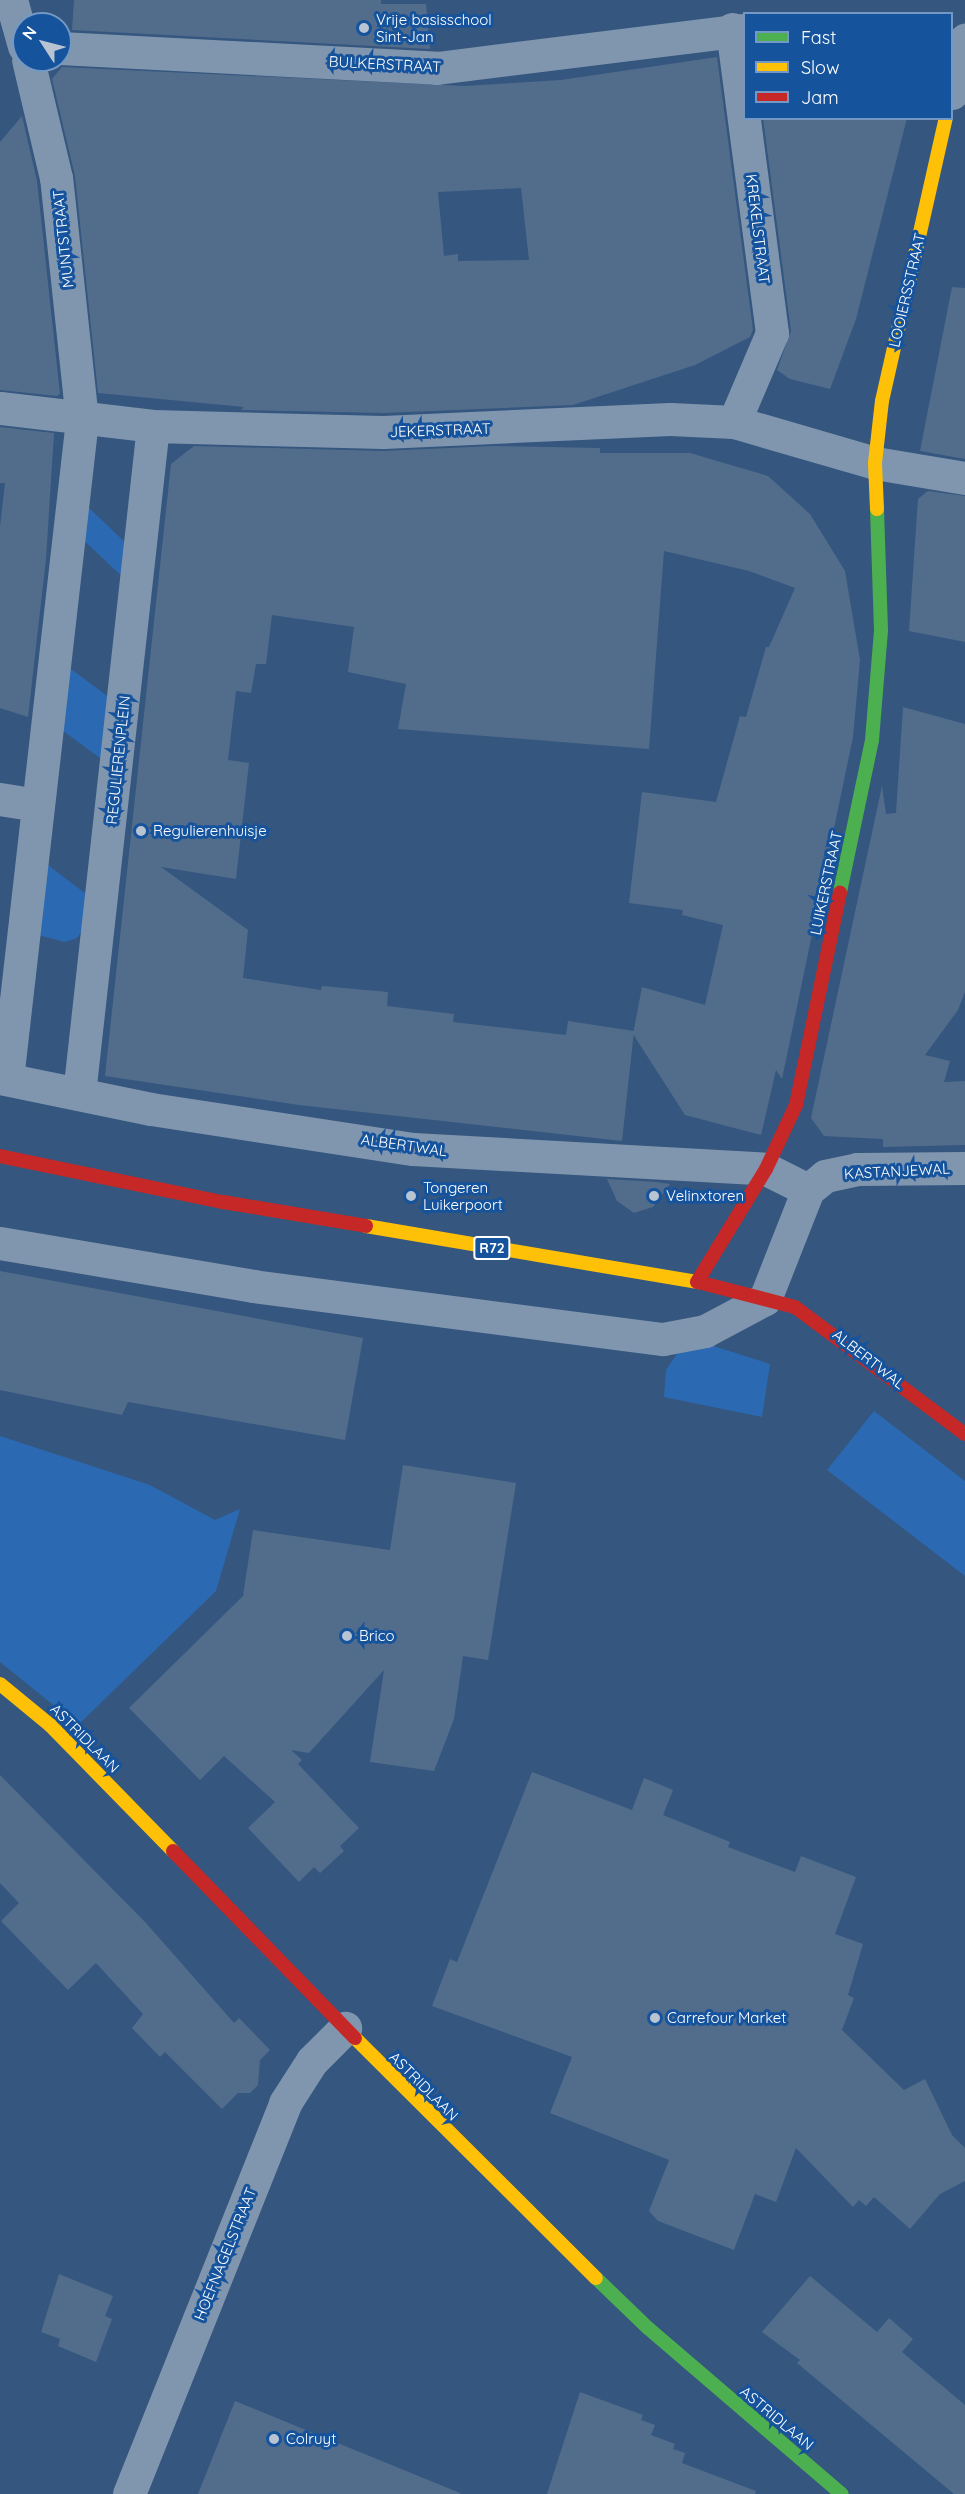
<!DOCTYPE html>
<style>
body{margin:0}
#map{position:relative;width:965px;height:2494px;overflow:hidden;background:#35567e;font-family:Quicksand,sans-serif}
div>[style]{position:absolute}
.green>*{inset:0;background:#2b6ab2}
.building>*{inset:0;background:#526d8c}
.street>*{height:33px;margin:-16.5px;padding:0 16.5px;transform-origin:16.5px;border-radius:16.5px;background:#8096af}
.fast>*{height:14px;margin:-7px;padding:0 7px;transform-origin:7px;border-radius:7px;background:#4caf50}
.slow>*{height:14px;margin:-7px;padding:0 7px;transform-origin:7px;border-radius:7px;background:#ffc107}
.jam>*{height:14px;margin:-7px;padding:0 7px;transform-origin:7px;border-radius:7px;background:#c62828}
.dots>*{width:16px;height:16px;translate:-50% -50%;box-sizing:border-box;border:3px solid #16539d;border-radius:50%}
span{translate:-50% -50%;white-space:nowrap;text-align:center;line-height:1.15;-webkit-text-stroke:6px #16539d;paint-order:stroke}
.shield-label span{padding:2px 4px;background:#16539d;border:2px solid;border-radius:4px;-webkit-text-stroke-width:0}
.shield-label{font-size:14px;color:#fff;font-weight:700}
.poi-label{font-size:15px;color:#fff}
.left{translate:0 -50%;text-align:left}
.street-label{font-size:15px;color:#fff}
.legend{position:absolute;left:743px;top:12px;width:210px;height:108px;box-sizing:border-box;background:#16539d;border:2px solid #7398c4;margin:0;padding:8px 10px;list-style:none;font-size:18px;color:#fff}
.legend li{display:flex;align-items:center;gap:12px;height:30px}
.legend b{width:30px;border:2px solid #7398c4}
.north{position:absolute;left:12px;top:12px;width:60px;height:60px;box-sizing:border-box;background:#16539d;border:2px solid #7398c4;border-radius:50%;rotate:306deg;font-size:16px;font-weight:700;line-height:24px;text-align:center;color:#fff}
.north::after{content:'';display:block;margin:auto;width:21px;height:27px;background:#b8c4d2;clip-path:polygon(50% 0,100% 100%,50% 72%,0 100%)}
</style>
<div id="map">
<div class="green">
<i style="clip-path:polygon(83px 502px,131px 548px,127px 581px,79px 536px)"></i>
<i style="clip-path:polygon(67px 666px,114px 701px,108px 764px,58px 727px)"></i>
<i style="clip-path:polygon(44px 862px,90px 897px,85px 926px,77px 938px,65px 942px,38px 935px)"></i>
<i style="clip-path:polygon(707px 1344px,770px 1364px,762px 1417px,664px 1397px,666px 1370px,677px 1354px)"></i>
<i style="clip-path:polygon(874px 1411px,965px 1481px,965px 1576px,827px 1470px)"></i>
<i style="clip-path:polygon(0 1436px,150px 1485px,215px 1520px,240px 1509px,216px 1591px,78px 1725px,0 1662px)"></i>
</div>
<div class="building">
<i style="clip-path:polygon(74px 0,381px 0,381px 4px,426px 4px,430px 49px,72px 30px)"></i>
<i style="clip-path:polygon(evenodd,717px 57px,753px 330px,750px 337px,695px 365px,573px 405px,383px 413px,241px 410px,244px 407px,98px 393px,75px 176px,52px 79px,62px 67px,465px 86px,561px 80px,717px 57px,521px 188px,529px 260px,458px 261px,458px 254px,444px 256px,438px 192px,521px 188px)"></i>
<i style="clip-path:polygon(22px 116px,37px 181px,60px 394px,57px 396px,0 390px,0 142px)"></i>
<i style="clip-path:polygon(763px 118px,907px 118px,856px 319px,830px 389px,790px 379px,777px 370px,791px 331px)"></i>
<i style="clip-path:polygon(952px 287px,965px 288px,965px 459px,920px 451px)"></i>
<i style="clip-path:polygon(0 427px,54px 433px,46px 559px,28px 717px,0 708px,0 527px,5px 483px,0 483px)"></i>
<i style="clip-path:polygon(194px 446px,383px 451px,493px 446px,600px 448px,600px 453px,690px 453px,768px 476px,810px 514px,845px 571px,860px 660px,853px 737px,782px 1079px,776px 1070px,761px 1135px,685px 1115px,633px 1034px,642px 987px,705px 1005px,723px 925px,682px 915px,683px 910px,629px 903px,642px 792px,716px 802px,740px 716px,746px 717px,766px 647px,769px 647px,795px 588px,749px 571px,664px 551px,649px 749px,398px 729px,406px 684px,348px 672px,354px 627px,272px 615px,266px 664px,256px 664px,251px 693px,236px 691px,228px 760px,249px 763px,236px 879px,161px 867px,248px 930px,243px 978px,321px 990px,322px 986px,388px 992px,387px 1006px,454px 1014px,453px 1022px,566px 1035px,568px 1021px,634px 1031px,622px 1141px,299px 1105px,105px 1076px,171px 464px)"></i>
<i style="clip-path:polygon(928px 491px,965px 496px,965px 642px,909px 631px,918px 499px)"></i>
<i style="clip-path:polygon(903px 707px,965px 724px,965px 992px,958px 1010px,925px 1055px,950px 1061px,944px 1082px,965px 1081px,965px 1145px,883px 1147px,883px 1139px,824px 1136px,811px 1118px,882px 786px,886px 814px,896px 813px)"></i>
<i style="clip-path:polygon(607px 1179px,656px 1182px,670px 1184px,653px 1207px,634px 1213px,617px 1201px)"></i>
<i style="clip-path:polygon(0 1271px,363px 1338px,345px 1440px,128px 1402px,122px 1415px,0 1390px)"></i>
<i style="clip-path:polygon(403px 1465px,516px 1483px,488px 1660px,463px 1656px,454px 1719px,434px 1771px,370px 1762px,384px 1670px,309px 1753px,291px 1750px,302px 1760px,298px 1764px,359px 1828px,340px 1846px,344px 1851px,320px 1873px,314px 1867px,299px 1882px,248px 1828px,275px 1802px,224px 1756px,200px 1780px,129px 1708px,243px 1596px,253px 1530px,390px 1550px)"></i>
<i style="clip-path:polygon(532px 1772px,632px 1810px,644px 1778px,673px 1790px,663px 1815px,730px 1842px,728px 1847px,795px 1872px,801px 1856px,856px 1877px,835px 1934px,863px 1944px,848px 1995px,854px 1998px,842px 2030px,904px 2090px,925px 2079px,952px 2135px,965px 2148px,965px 2181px,940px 2194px,910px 2229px,874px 2197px,866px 2206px,859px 2200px,853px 2207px,796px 2148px,776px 2202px,755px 2194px,734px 2250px,658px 2221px,649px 2211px,669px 2160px,550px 2113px,572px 2057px,432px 2006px,450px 1959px,457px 1962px)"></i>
<i style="clip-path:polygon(0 1775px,146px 1923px,234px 2023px,239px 2018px,270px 2050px,260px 2060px,258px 2085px,250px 2093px,238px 2093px,222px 2109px,165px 2052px,160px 2057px,132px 2028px,143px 2014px,96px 1963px,68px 1990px,1px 1921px,19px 1903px,0 1883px)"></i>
<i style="clip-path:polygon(59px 2274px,113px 2296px,105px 2316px,112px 2319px,96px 2362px,58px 2346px,60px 2339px,41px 2332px)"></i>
<i style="clip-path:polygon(810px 2276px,877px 2332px,889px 2318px,913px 2339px,902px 2352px,965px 2405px,965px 2494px,954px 2494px,797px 2363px,800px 2360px,762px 2332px)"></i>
<i style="clip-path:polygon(580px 2392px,643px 2415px,641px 2420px,655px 2425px,651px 2435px,675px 2444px,673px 2449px,685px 2453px,682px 2463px,756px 2491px,755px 2494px,547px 2494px)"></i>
<i style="clip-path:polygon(235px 2401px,460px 2493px,460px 2494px,198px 2494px)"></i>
</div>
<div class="street">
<i style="left:11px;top:0;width:48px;rotate:74.2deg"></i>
<i style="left:732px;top:29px;width:307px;rotate:82.5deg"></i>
<i style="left:772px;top:333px;width:97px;rotate:113.1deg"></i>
<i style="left:60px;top:48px;width:378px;rotate:3deg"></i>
<i style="left:437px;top:68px;width:309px;rotate:-7.1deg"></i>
<i style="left:952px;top:93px;width:55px;rotate:-76.2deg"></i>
<i style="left:0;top:408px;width:154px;rotate:6.7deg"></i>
<i style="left:153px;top:426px;width:230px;rotate:1.5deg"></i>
<i style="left:383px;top:432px;width:287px;rotate:-2.6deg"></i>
<i style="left:670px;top:419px;width:64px;rotate:2.7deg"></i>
<i style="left:734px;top:422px;width:147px;rotate:16.2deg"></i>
<i style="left:875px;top:463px;width:91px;rotate:9.5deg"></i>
<i style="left:0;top:799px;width:38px;rotate:9deg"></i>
<i style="left:0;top:1078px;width:154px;rotate:11.6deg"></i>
<i style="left:151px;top:1109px;width:265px;rotate:8.7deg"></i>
<i style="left:413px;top:1149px;width:354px;rotate:3.2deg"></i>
<i style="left:766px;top:1169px;width:47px;rotate:26.6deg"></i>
<i style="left:7px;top:1079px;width:663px;rotate:-83.51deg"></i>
<i style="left:82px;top:420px;width:243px;rotate:-96.1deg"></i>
<i style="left:56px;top:178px;width:121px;rotate:-103.3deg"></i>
<i style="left:79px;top:1094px;width:672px;rotate:-83.68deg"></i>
<i style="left:0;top:1243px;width:257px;rotate:9.6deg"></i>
<i style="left:253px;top:1286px;width:413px;rotate:7.4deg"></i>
<i style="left:663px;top:1339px;width:43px;rotate:-10.8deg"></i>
<i style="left:705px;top:1331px;width:68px;rotate:-28.1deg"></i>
<i style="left:765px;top:1299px;width:117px;rotate:-68.5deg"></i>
<i style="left:808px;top:1190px;width:22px;rotate:-39deg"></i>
<i style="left:825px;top:1176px;width:33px;rotate:-12deg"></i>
<i style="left:857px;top:1169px;width:108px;rotate:-0.5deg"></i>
<i style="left:129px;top:2494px;width:421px;rotate:-68.2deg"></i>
<i style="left:285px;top:2103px;width:50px;rotate:-57.3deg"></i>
<i style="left:312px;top:2061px;width:47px;rotate:-45deg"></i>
</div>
<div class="fast">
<i style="left:840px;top:892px;width:155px;rotate:-78.1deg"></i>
<i style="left:872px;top:740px;width:110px;rotate:-85.3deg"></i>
<i style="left:881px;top:630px;width:121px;rotate:-91.9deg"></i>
<i style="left:596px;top:2278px;width:72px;rotate:43.9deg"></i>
<i style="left:648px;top:2328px;width:255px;rotate:40.6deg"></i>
</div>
<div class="slow">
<i style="left:877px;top:509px;width:46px;rotate:-92.5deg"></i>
<i style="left:875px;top:463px;width:62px;rotate:-83.6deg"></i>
<i style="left:882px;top:401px;width:290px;rotate:-77.3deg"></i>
<i style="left:366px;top:1226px;width:337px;rotate:9.6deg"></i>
<i style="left:0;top:1684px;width:65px;rotate:39.4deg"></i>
<i style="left:50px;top:1725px;width:176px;rotate:45.7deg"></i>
<i style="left:355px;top:2038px;width:340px;rotate:44.9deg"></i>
</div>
<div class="jam">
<i style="left:0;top:1156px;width:228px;rotate:11.7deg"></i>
<i style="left:223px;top:1202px;width:145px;rotate:9.5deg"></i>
<i style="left:697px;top:1282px;width:132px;rotate:-58.6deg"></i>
<i style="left:766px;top:1169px;width:71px;rotate:-64.9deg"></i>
<i style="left:796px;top:1105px;width:217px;rotate:-78.3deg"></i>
<i style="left:698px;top:1282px;width:100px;rotate:14.5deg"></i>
<i style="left:795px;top:1307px;width:212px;rotate:36.8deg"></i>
<i style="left:173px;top:1851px;width:261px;rotate:45.8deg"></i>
</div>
<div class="dots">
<i style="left:364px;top:28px;background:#b8c4d2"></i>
<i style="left:141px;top:831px;background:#b8c4d2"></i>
<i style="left:411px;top:1196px;background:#b8c4d2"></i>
<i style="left:654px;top:1196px;background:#b8c4d2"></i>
<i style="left:347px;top:1636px;background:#b8c4d2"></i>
<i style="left:655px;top:2018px;background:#b8c4d2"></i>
<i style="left:274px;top:2439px;background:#b8c4d2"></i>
</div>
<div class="shield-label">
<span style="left:492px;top:1248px">R72</span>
</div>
<div class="poi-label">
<span class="left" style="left:376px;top:28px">Vrije basisschool<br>Sint-Jan</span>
<span class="left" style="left:153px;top:831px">Regulierenhuisje</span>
<span class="left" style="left:423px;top:1196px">Tongeren<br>Luikerpoort</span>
<span class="left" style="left:666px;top:1196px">Velinxtoren</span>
<span class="left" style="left:359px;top:1636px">Brico</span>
<span class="left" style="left:667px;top:2018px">Carrefour Market</span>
<span class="left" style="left:286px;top:2439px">Colruyt</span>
</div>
<div class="street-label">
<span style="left:385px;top:64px;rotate:3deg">BULKERSTRAAT</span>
<span style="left:758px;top:229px;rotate:83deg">KREKELSTRAAT</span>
<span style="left:63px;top:239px;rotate:-96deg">MUNTSTRAAT</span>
<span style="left:907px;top:290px;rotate:-77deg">LOOIERSSTRAAT</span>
<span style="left:440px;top:430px;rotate:-2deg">JEKERSTRAAT</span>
<span style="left:118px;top:760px;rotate:-84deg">REGULIERENPLEIN</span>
<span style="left:826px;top:883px;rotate:-78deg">LUIKERSTRAAT</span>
<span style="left:404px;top:1145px;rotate:8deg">ALBERTWAL</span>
<span style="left:897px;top:1171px;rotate:-3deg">KASTANJEWAL</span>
<span style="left:869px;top:1359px;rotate:38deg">ALBERTWAL</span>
<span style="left:85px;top:1738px;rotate:45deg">ASTRIDLAAN</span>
<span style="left:424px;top:2086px;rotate:45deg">ASTRIDLAAN</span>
<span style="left:225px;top:2254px;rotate:-68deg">HOEFNAGELSTRAAT</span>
<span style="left:777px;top:2418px;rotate:40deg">ASTRIDLAAN</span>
</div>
<ul class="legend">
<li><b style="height:8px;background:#4caf50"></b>Fast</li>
<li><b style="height:8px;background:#ffc107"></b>Slow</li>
<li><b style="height:8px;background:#c62828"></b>Jam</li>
</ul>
<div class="north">N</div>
</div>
